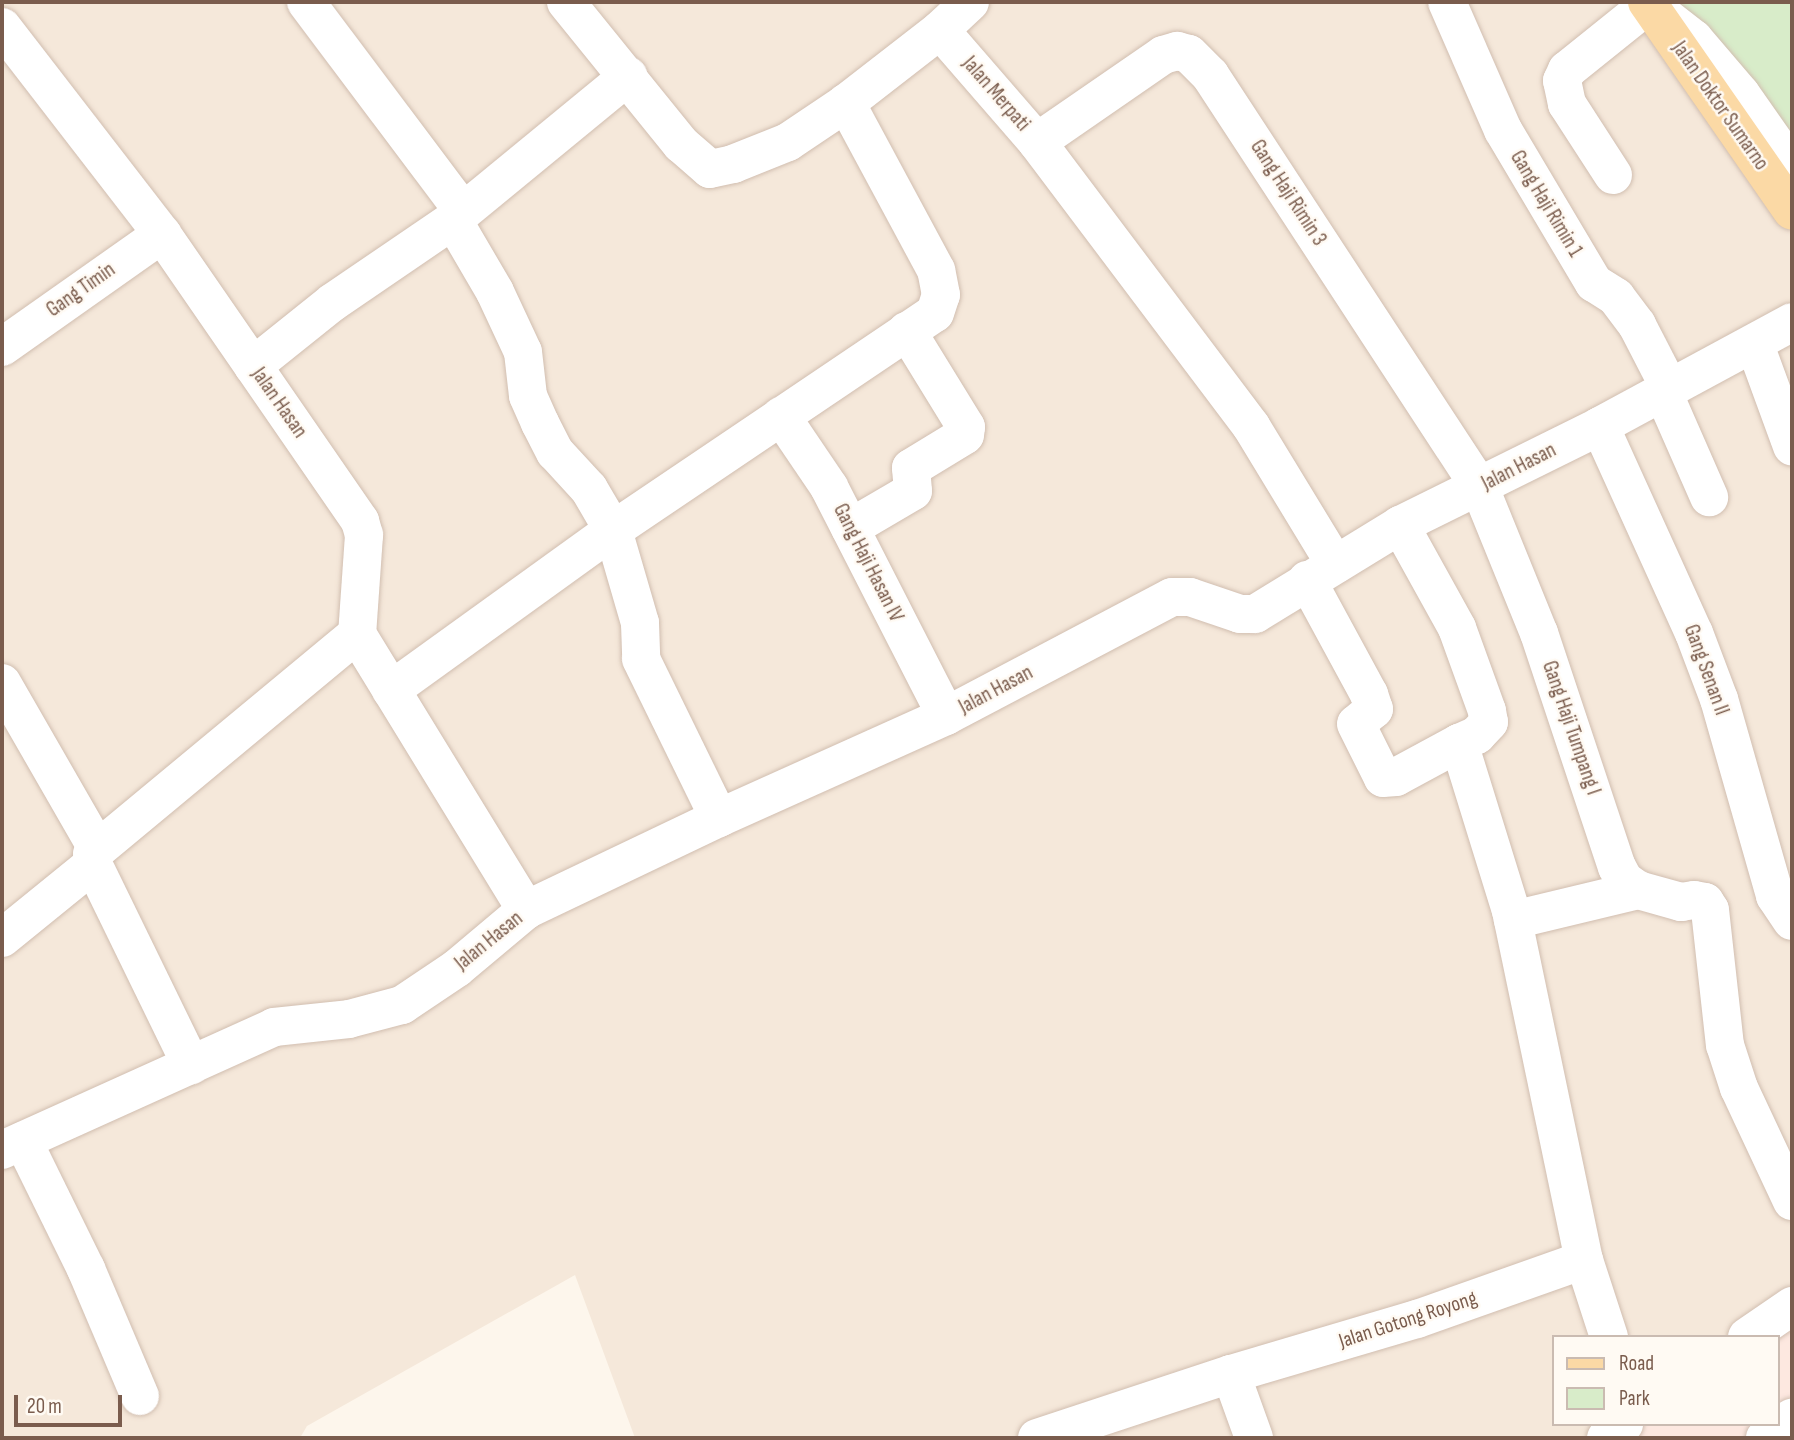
<!DOCTYPE html>
<style>
body{margin:0}
#map{position:relative;width:1794px;height:1440px;overflow:hidden;background:#fdf6ec;font-family:"Sofia Sans Condensed",sans-serif}
div>[style]{position:absolute}
.residential>*{inset:0;background:#f5e8da}
.commercial>*{inset:0;background:#fde8e0}
.green>*{inset:0;background:#d8ecc9}
.roads{filter:drop-shadow(0 0 2px #d1beb0) drop-shadow(0 0 2px #d1beb0)}
.minor>*{height:38px;margin:-19px;padding:0 19px;transform-origin:19px;border-radius:19px;background:#fff}
.major>*{height:38px;margin:-19px;padding:0 19px;transform-origin:19px;border-radius:19px;background:#fbd9a5}
span{translate:-50% -50%;white-space:nowrap;text-align:center;line-height:1.15;-webkit-text-stroke:5px #fffaf3;paint-order:stroke}
.street-label{font-size:21px;color:#7a5c4d}
.frame{position:absolute;inset:0;border:4px solid #7a5c4d;pointer-events:none}
.legend{position:absolute;left:1552px;top:1335px;width:228px;height:91px;box-sizing:border-box;background:#fffaf3;border:2px solid #cabbb1;margin:0;padding:9px 12px;list-style:none;font-size:21px;color:#7a5c4d}
.legend li{display:flex;align-items:center;gap:14px;height:35px}
.legend b{width:35px;border:2px solid #cabbb1}
.scale{position:absolute;left:14px;top:1395px;width:108px;height:32px;box-sizing:border-box;border:4px solid #7a5c4d;border-top:0;padding-left:9px;font-size:21px;line-height:24px;white-space:nowrap;color:#7a5c4d;-webkit-text-stroke:5px #fffaf3;paint-order:stroke}
</style>
<div id="map">
<div class="residential">
<i style="clip-path:polygon(2px 2px,1792px 2px,1792px 1287px,1724px 1337px,1554px 1337px,1554px 1424px,1603px 1424px,1583px 1438px,635px 1438px,575px 1275px,307px 1426px,300px 1438px,2px 1438px)"></i>
</div>
<div class="commercial">
<i style="clip-path:polygon(1792px 1287px,1792px 1438px,1583px 1438px,1603px 1424px,1778px 1424px,1778px 1337px,1724px 1337px)"></i>
</div>
<div class="green">
<i style="clip-path:polygon(1648px 2px,1792px 2px,1792px 210px)"></i>
</div>
<div class="roads">
<div class="minor">
<i style="left:306px;top:2px;width:261px;rotate:53.1deg"></i>
<i style="left:566px;top:2px;width:183px;rotate:51deg"></i>
<i style="left:681px;top:144px;width:38px;rotate:41deg"></i>
<i style="left:710px;top:169px;width:24px;rotate:-12deg"></i>
<i style="left:733px;top:164px;width:59px;rotate:-21.8deg"></i>
<i style="left:788px;top:142px;width:70px;rotate:-33.9deg"></i>
<i style="left:846px;top:103px;width:119px;rotate:-37.8deg"></i>
<i style="left:940px;top:30px;width:41px;rotate:-43deg"></i>
<i style="left:1447px;top:2px;width:140px;rotate:66.4deg"></i>
<i style="left:1503px;top:130px;width:178px;rotate:59.3deg"></i>
<i style="left:1594px;top:283px;width:26px;rotate:32deg"></i>
<i style="left:1616px;top:297px;width:35px;rotate:53deg"></i>
<i style="left:1637px;top:325px;width:72px;rotate:62.7deg"></i>
<i style="left:2px;top:27px;width:262px;rotate:52.3deg"></i>
<i style="left:162px;top:234px;width:349px;rotate:55.4deg"></i>
<i style="left:360px;top:521px;width:15px;rotate:74deg"></i>
<i style="left:364px;top:535px;width:99px;rotate:94deg"></i>
<i style="left:357px;top:634px;width:344px;rotate:140.3deg"></i>
<i style="left:92px;top:854px;width:10px;rotate:84deg"></i>
<i style="left:93px;top:864px;width:224px;rotate:64deg"></i>
<i style="left:940px;top:30px;width:148px;rotate:49.1deg"></i>
<i style="left:1037px;top:142px;width:356px;rotate:53deg"></i>
<i style="left:1251px;top:426px;width:162px;rotate:58.7deg"></i>
<i style="left:1037px;top:142px;width:153px;rotate:-34.6deg"></i>
<i style="left:1163px;top:55px;width:15px;rotate:-16deg"></i>
<i style="left:1177px;top:51px;width:12px;rotate:14deg"></i>
<i style="left:1189px;top:54px;width:30px;rotate:45deg"></i>
<i style="left:1210px;top:75px;width:493px;rotate:56.8deg"></i>
<i style="left:1480px;top:488px;width:157px;rotate:67.9deg"></i>
<i style="left:1539px;top:633px;width:247px;rotate:71.6deg"></i>
<i style="left:1617px;top:867px;width:15px;rotate:62deg"></i>
<i style="left:1624px;top:880px;width:17px;rotate:36deg"></i>
<i style="left:1638px;top:890px;width:45px;rotate:15.6deg"></i>
<i style="left:1681px;top:902px;width:13px;rotate:-9deg"></i>
<i style="left:1694px;top:900px;width:11px;rotate:10deg"></i>
<i style="left:1705px;top:902px;width:9px;rotate:58deg"></i>
<i style="left:1710px;top:910px;width:136px;rotate:83.7deg"></i>
<i style="left:1725px;top:1045px;width:45px;rotate:72deg"></i>
<i style="left:1739px;top:1088px;width:125px;rotate:64.9deg"></i>
<i style="left:1613px;top:175px;width:85px;rotate:-122.9deg"></i>
<i style="left:1567px;top:104px;width:24px;rotate:-102deg"></i>
<i style="left:1562px;top:81px;width:12px;rotate:-66deg"></i>
<i style="left:1567px;top:70px;width:105px;rotate:-38.8deg"></i>
<i style="left:1649px;top:4px;width:57px;rotate:37.9deg"></i>
<i style="left:1694px;top:39px;width:72px;rotate:49.5deg"></i>
<i style="left:1741px;top:94px;width:89px;rotate:55.1deg"></i>
<i style="left:453px;top:220px;width:83px;rotate:59.7deg"></i>
<i style="left:495px;top:292px;width:66px;rotate:65deg"></i>
<i style="left:523px;top:352px;width:44px;rotate:83.5deg"></i>
<i style="left:528px;top:396px;width:30px;rotate:66deg"></i>
<i style="left:540px;top:423px;width:33px;rotate:63deg"></i>
<i style="left:555px;top:452px;width:50px;rotate:47.4deg"></i>
<i style="left:589px;top:489px;width:48px;rotate:59.7deg"></i>
<i style="left:613px;top:530px;width:97px;rotate:73.8deg"></i>
<i style="left:640px;top:623px;width:36px;rotate:88deg"></i>
<i style="left:641px;top:659px;width:177px;rotate:63.9deg"></i>
<i style="left:1755px;top:345px;width:108px;rotate:69.9deg"></i>
<i style="left:2px;top:347px;width:196px;rotate:-35.2deg"></i>
<i style="left:253px;top:366px;width:102px;rotate:-38.7deg"></i>
<i style="left:333px;top:302px;width:145px;rotate:-34.3deg"></i>
<i style="left:453px;top:220px;width:227px;rotate:-39.4deg"></i>
<i style="left:1663px;top:392px;width:115px;rotate:66.3deg"></i>
<i style="left:781px;top:416px;width:86px;rotate:55.9deg"></i>
<i style="left:829px;top:487px;width:257px;rotate:62.9deg"></i>
<i style="left:1600px;top:426px;width:227px;rotate:65.6deg"></i>
<i style="left:1694px;top:633px;width:71px;rotate:69.3deg"></i>
<i style="left:1719px;top:699px;width:205px;rotate:74.1deg"></i>
<i style="left:1775px;top:896px;width:30px;rotate:56deg"></i>
<i style="left:1400px;top:525px;width:118px;rotate:61deg"></i>
<i style="left:1457px;top:628px;width:88px;rotate:70.1deg"></i>
<i style="left:1487px;top:711px;width:11px;rotate:80deg"></i>
<i style="left:1489px;top:722px;width:18px;rotate:133deg"></i>
<i style="left:1477px;top:735px;width:20px;rotate:156deg"></i>
<i style="left:1459px;top:743px;width:176px;rotate:72.8deg"></i>
<i style="left:1511px;top:911px;width:357px;rotate:78.2deg"></i>
<i style="left:1584px;top:1260px;width:81px;rotate:72deg"></i>
<i style="left:850px;top:528px;width:73px;rotate:-30.4deg"></i>
<i style="left:913px;top:491px;width:23px;rotate:-95deg"></i>
<i style="left:911px;top:468px;width:63px;rotate:-31.4deg"></i>
<i style="left:965px;top:435px;width:8px;rotate:-83deg"></i>
<i style="left:966px;top:427px;width:113px;rotate:-121.6deg"></i>
<i style="left:1307px;top:580px;width:130px;rotate:61.5deg"></i>
<i style="left:1369px;top:694px;width:16px;rotate:72deg"></i>
<i style="left:1374px;top:709px;width:23px;rotate:140deg"></i>
<i style="left:1356px;top:724px;width:60px;rotate:63.4deg"></i>
<i style="left:1383px;top:778px;width:13px;rotate:-4deg"></i>
<i style="left:1396px;top:777px;width:72px;rotate:-28.4deg"></i>
<i style="left:357px;top:634px;width:324px;rotate:58.5deg"></i>
<i style="left:2px;top:683px;width:190px;rotate:60.1deg"></i>
<i style="left:391px;top:690px;width:274px;rotate:-35.8deg"></i>
<i style="left:613px;top:530px;width:388px;rotate:-34deg"></i>
<i style="left:935px;top:313px;width:19px;rotate:-72deg"></i>
<i style="left:941px;top:295px;width:25px;rotate:-101deg"></i>
<i style="left:936px;top:270px;width:190px;rotate:-118.3deg"></i>
<i style="left:1513px;top:920px;width:129px;rotate:-13.5deg"></i>
<i style="left:2px;top:938px;width:117px;rotate:-39.1deg"></i>
<i style="left:23px;top:1141px;width:143px;rotate:63.8deg"></i>
<i style="left:86px;top:1269px;width:138px;rotate:67deg"></i>
<i style="left:2px;top:1150px;width:299px;rotate:-24.3deg"></i>
<i style="left:274px;top:1027px;width:75px;rotate:-6.1deg"></i>
<i style="left:349px;top:1019px;width:55px;rotate:-14.8deg"></i>
<i style="left:402px;top:1005px;width:66px;rotate:-33.9deg"></i>
<i style="left:457px;top:968px;width:90px;rotate:-40deg"></i>
<i style="left:526px;top:910px;width:214px;rotate:-25.5deg"></i>
<i style="left:719px;top:818px;width:249px;rotate:-24.2deg"></i>
<i style="left:946px;top:716px;width:255px;rotate:-27.8deg"></i>
<i style="left:1172px;top:597px;width:18px"></i>
<i style="left:1190px;top:597px;width:53px;rotate:18.8deg"></i>
<i style="left:1240px;top:614px;width:15px"></i>
<i style="left:1255px;top:614px;width:170px;rotate:-31.5deg"></i>
<i style="left:1400px;top:525px;width:223px;rotate:-26.3deg"></i>
<i style="left:1600px;top:426px;width:218px;rotate:-28.4deg"></i>
<i style="left:1747px;top:1337px;width:55px;rotate:-34.6deg"></i>
<i style="left:1231px;top:1374px;width:68px;rotate:70.2deg"></i>
<i style="left:1037px;top:1438px;width:204px;rotate:-18.3deg"></i>
<i style="left:1231px;top:1374px;width:194px;rotate:-16.5deg"></i>
<i style="left:1417px;top:1319px;width:177px;rotate:-19.5deg"></i>
<i style="left:1606px;top:1438px;width:23px;rotate:-38deg"></i>
<i style="left:1765px;top:1438px;width:34px;rotate:-37deg"></i>
</div>
<div class="major">
<i style="left:1647px;top:2px;width:254px;rotate:55.2deg"></i>
</div>
</div>
<div class="street-label">
<span style="left:996px;top:94px;rotate:49deg">Jalan Merpati</span>
<span style="left:1720px;top:106px;rotate:55deg">Jalan Doktor Sumarno</span>
<span style="left:1288px;top:193px;rotate:57deg">Gang Haji Rimin 3</span>
<span style="left:1546px;top:204px;rotate:59deg">Gang Haji Rimin 1</span>
<span style="left:81px;top:290px;rotate:-35deg">Gang Timin</span>
<span style="left:279px;top:403px;rotate:55deg">Jalan Hasan</span>
<span style="left:1519px;top:467px;rotate:-27deg">Jalan Hasan</span>
<span style="left:868px;top:563px;rotate:63deg">Gang Haji Hasan IV</span>
<span style="left:1706px;top:670px;rotate:70deg">Gang Senan II</span>
<span style="left:996px;top:690px;rotate:-28deg">Jalan Hasan</span>
<span style="left:1571px;top:728px;rotate:71deg">Gang Haji Tumpang I</span>
<span style="left:489px;top:941px;rotate:-39deg">Jalan Hasan</span>
<span style="left:1408px;top:1320px;rotate:-18deg">Jalan Gotong Royong</span>
</div>
<div class="frame"></div>
<ul class="legend">
<li><b style="height:9px;background:#fbd9a5"></b>Road</li>
<li><b style="height:19px;background:#d8ecc9"></b>Park</li>
</ul>
<div class="scale">20 m</div>
</div>
